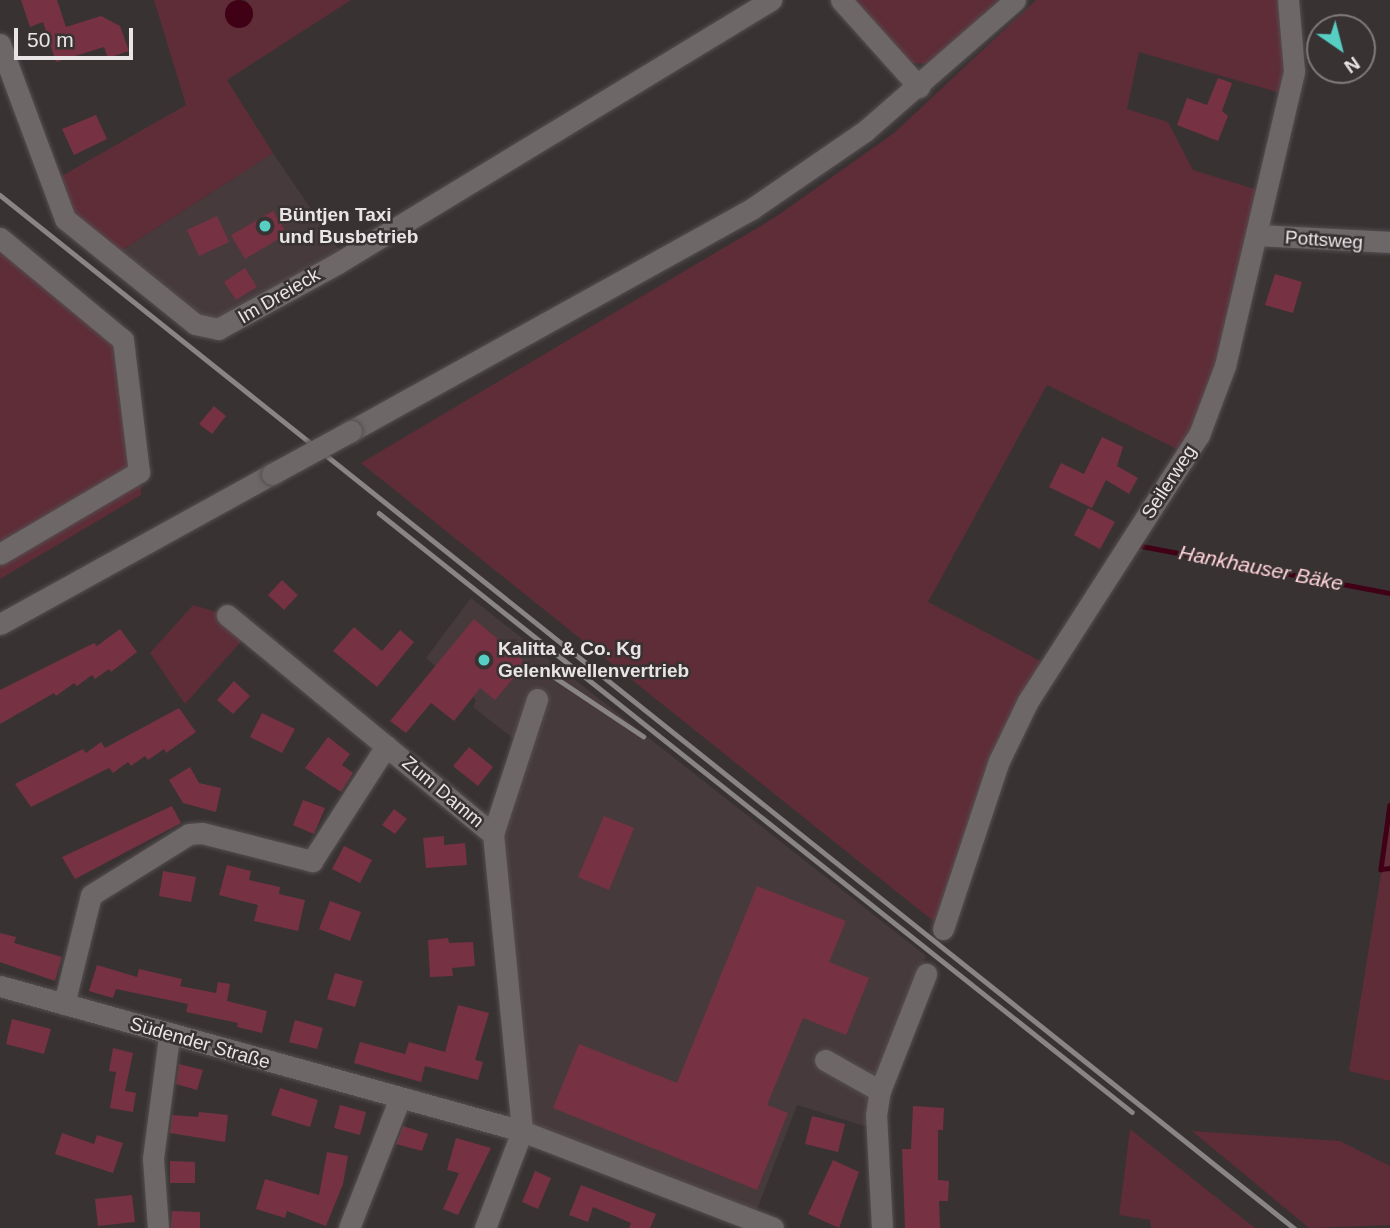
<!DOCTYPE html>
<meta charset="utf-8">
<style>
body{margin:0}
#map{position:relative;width:1390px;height:1228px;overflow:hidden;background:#383233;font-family:Arial,sans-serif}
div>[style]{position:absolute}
.built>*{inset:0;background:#473a3c}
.green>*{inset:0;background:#5e2d38}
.water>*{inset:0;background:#400016}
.round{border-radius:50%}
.stream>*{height:4.5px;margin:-2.25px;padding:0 2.25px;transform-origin:2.25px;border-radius:2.25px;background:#400016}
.building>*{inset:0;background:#763242}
.roads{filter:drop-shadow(0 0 2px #544f50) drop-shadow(0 0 2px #544f50)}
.minor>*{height:21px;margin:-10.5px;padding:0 10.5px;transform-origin:10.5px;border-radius:10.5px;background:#6d6768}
.rail>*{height:4.5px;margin:-2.25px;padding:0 2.25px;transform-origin:2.25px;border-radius:2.25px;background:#898485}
.bridges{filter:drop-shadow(0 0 2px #544f50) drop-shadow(0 0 2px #544f50)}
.minor-bridge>*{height:21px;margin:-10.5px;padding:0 10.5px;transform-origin:10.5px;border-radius:10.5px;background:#6d6768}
.dots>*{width:19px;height:19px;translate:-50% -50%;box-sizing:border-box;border:4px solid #383233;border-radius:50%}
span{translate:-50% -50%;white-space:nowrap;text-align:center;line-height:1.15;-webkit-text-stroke:5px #383233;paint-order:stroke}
.poi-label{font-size:19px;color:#e9e5e6;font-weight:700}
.left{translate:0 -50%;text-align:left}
.street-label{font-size:19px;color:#e9e5e6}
.water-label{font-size:21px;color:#ffd2d9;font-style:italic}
.north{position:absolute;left:1306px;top:14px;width:70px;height:70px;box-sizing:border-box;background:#383233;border:2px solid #7f7a7b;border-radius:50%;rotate:145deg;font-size:19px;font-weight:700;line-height:28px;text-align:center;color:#e9e5e6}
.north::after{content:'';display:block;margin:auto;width:24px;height:32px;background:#56cec3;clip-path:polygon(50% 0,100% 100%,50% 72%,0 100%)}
.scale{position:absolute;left:14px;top:28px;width:119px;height:32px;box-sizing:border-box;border:4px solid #e9e5e6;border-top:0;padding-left:9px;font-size:21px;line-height:24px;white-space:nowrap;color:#e9e5e6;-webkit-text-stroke:5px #383233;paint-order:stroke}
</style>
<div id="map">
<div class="built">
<i style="clip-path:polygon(273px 153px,341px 253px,197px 332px,107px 260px)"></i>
<i style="clip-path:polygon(471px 598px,926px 956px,873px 1113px,874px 1129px,797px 1105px,753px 1220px,522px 1131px,493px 834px,515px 740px,473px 707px,476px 700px,426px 658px)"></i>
</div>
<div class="green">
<i style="clip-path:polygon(154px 0,236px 0,229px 4px,252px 13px,246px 0,351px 0,227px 80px,273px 153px,102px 263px,58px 226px,53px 181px,186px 105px)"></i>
<i style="clip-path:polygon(852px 0,998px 0,941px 56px,924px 64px,906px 62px)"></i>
<i style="clip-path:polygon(1036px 0,1281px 0,1284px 94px,1139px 52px,1127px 109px,1168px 122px,1193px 170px,1261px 191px,1225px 366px,1187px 454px,1047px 385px,928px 602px,1048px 665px,942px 928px,361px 463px,774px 218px,894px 133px)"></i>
<i style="clip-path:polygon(0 232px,124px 330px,141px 472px,141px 495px,0 579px)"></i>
<i style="clip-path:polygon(193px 605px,227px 615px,247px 635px,185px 704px,150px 653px)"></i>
<i style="clip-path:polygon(1390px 818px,1390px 1081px,1349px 1071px)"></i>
<i style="clip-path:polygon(1130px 1129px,1255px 1228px,1151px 1228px,1150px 1220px,1119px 1215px)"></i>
<i style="clip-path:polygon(1192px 1131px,1340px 1141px,1390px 1166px,1390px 1225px,1309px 1228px)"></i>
</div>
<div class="water">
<i class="round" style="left:225px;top:0;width:28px;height:28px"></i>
</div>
<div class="stream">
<i style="left:1136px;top:545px;width:258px;rotate:10.7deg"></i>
<i style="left:1390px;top:805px;width:65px;rotate:98deg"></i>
<i style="left:1381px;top:869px;width:9px;rotate:-6deg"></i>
</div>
<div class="building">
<i style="clip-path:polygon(21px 0,57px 0,66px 27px,101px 16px,120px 26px,129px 51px,108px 58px,104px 47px,56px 62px,43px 22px,30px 27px)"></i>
<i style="clip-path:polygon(1218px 78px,1232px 83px,1222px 111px,1228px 116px,1218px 141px,1177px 125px,1187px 98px,1207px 105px)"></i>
<i style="clip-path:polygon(96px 115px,107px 139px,74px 155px,62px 129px)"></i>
<i style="clip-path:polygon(273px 211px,287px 234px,245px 259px,231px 235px)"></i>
<i style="clip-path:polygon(217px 216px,229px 242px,199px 256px,187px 230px)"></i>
<i style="clip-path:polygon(245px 268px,257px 287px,236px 300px,224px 282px)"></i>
<i style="clip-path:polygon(1275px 274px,1302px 282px,1293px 313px,1265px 305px)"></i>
<i style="clip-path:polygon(214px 406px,226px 416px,212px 434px,199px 424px)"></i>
<i style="clip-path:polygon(1102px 437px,1123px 447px,1117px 466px,1138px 478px,1129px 494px,1106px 480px,1092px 508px,1049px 487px,1061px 463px,1084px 474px)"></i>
<i style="clip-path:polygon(1088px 508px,1115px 522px,1100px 549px,1074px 535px)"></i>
<i style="clip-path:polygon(282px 580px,298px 595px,284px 610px,268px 595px)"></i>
<i style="clip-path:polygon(474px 619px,526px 663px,495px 700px,480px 688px,454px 721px,431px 703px,406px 733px,390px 721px)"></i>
<i style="clip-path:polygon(354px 627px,382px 651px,400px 630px,414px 642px,377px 687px,333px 651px)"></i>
<i style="clip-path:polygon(120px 629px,137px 652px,111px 672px,109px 669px,95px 679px,92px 675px,77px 686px,74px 683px,56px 696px,54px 693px,0 724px,0 690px,94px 643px,97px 646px)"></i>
<i style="clip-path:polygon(234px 681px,250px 696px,233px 714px,217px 700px)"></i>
<i style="clip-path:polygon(179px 708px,196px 732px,166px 753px,164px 749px,148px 760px,145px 756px,131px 766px,128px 762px,113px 773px,109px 768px,31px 807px,15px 784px,83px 749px,86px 753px,101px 742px,105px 748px)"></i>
<i style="clip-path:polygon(262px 713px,295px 729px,282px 753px,250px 737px)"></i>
<i style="clip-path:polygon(328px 737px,350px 754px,342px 765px,353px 773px,341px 792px,305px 768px)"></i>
<i style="clip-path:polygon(469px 747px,493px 767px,478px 786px,453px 766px)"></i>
<i style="clip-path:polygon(190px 767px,199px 783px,221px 788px,216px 812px,183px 803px,169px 780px)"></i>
<i style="clip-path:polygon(303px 800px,325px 808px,314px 834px,293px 825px)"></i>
<i style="clip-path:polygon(172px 806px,181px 823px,75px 879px,62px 857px)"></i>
<i style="clip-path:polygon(394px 809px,407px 819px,395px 834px,382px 825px)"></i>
<i style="clip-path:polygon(604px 816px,634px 828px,609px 890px,578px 877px)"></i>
<i style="clip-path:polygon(444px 836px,444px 845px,465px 843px,467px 865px,426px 868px,423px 838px)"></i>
<i style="clip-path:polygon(344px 846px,372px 860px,360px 883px,332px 869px)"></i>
<i style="clip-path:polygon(227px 865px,251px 871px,249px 880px,280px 887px,279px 894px,305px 900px,298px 931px,254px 921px,258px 905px,219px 895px)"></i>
<i style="clip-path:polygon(163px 871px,196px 877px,191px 902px,159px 896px)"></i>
<i style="clip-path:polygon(757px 886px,846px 921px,829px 962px,869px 978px,846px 1035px,803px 1018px,767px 1105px,788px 1113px,757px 1190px,553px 1108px,579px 1044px,677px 1083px)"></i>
<i style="clip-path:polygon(330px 901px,361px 912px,350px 941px,319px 929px)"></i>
<i style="clip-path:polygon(0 933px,16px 937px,14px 943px,62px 957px,55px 981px,0 962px)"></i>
<i style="clip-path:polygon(448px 938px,449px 943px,473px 942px,475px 966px,452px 968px,453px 976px,430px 977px,428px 940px)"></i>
<i style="clip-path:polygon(97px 965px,137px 977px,139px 969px,182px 979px,180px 986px,216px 993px,218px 982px,230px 984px,227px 1001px,267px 1011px,262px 1033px,237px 1027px,238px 1023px,186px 1012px,188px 1004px,116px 989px,113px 998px,89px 991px)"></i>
<i style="clip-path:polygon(335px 973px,363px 981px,355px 1007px,327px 999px)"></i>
<i style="clip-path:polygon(458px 1005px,489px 1013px,475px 1060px,483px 1062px,478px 1080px,425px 1066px,421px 1082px,354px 1063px,360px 1042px,405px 1054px,409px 1042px,445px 1052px)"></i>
<i style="clip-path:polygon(12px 1019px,51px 1029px,44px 1054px,6px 1044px)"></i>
<i style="clip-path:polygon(295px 1020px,323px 1028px,317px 1049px,289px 1042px)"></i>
<i style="clip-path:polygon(113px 1048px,133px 1053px,125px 1091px,136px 1093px,133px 1112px,110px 1108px,116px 1072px,109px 1071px)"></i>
<i style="clip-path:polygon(179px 1064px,203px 1070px,197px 1090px,176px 1084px)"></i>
<i style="clip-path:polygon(280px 1088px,318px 1100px,310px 1127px,271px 1115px)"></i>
<i style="clip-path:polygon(340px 1105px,366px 1112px,360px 1135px,334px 1128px)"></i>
<i style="clip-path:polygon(913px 1106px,944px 1108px,943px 1130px,938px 1130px,938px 1180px,949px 1181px,948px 1201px,939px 1201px,940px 1228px,905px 1228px,902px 1149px,911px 1149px)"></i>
<i style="clip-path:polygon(199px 1112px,228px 1115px,225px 1142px,170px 1133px,172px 1115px,198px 1117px)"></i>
<i style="clip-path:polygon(812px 1116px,845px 1124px,838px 1152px,805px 1144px)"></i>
<i style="clip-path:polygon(403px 1126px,428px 1134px,422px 1151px,396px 1144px)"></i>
<i style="clip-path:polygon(62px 1133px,94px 1144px,97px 1135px,123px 1143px,113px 1173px,55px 1154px)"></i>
<i style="clip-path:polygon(456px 1138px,491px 1148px,458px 1215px,443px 1209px,459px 1173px,447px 1170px)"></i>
<i style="clip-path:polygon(327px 1152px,348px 1156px,343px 1184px,326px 1226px,287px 1211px,285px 1218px,256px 1209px,265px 1179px,319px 1195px)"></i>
<i style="clip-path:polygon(833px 1160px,859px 1172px,839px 1228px,808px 1214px)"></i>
<i style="clip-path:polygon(170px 1161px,195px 1162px,195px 1183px,170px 1183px)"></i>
<i style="clip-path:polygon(535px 1171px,551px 1178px,538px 1209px,522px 1202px)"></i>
<i style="clip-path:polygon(581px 1185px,656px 1214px,650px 1228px,629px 1228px,631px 1223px,593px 1207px,588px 1222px,569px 1215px)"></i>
<i style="clip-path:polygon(132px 1195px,135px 1222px,98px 1226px,95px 1199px)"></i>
<i style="clip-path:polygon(172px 1211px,200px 1212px,200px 1228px,171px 1228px)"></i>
</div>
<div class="roads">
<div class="minor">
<i style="left:841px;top:0;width:117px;rotate:48.1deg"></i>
<i style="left:0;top:44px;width:187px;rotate:69.6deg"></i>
<i style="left:65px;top:219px;width:167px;rotate:38.9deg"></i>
<i style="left:195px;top:324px;width:24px;rotate:12deg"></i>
<i style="left:218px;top:329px;width:137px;rotate:-28.8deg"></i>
<i style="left:338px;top:263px;width:507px;rotate:-31.27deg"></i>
<i style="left:1258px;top:235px;width:132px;rotate:3deg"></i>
<i style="left:0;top:238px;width:160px;rotate:39.7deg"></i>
<i style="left:123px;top:340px;width:133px;rotate:83.1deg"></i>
<i style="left:139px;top:472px;width:161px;rotate:149.5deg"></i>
<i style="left:351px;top:431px;width:460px;rotate:-29deg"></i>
<i style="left:753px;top:208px;width:136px;rotate:-34.5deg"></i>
<i style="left:865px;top:131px;width:199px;rotate:-41.1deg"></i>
<i style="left:227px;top:615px;width:345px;rotate:39.5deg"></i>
<i style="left:493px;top:834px;width:298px;rotate:84.4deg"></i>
<i style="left:522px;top:1131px;width:104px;rotate:110.9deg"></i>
<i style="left:0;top:624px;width:311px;rotate:-28.9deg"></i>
<i style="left:493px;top:834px;width:142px;rotate:-71.9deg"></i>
<i style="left:943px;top:929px;width:177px;rotate:-71.6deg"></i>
<i style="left:999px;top:761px;width:67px;rotate:-64.2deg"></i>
<i style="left:1028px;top:701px;width:316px;rotate:-57.3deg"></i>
<i style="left:1199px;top:435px;width:74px;rotate:-69.4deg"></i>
<i style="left:1225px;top:366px;width:303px;rotate:-76.8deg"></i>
<i style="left:1294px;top:71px;width:71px;rotate:-94.8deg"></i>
<i style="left:0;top:986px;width:542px;rotate:15.52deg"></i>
<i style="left:522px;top:1131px;width:269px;rotate:21.1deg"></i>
<i style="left:64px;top:1004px;width:112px;rotate:-76.1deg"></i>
<i style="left:91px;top:895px;width:115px;rotate:-31.9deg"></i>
<i style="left:189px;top:834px;width:13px;rotate:-4deg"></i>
<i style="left:202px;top:833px;width:114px;rotate:14.3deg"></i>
<i style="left:312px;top:861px;width:137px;rotate:-57.2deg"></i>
<i style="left:825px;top:1060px;width:63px;rotate:29.4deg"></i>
<i style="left:158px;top:1228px;width:70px;rotate:-94.1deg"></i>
<i style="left:153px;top:1158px;width:123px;rotate:-82.5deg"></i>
<i style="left:349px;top:1228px;width:140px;rotate:-68.6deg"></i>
<i style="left:882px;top:1228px;width:113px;rotate:-93deg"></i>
<i style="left:876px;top:1115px;width:24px;rotate:-81deg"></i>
<i style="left:880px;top:1091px;width:126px;rotate:-68.5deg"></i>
</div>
</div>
<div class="rail">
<i style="left:0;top:195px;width:1656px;rotate:38.6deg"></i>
<i style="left:379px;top:513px;width:962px;rotate:38.5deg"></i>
<i style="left:541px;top:668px;width:123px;rotate:33.7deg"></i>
</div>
<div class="bridges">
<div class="minor-bridge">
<i style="left:272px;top:474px;width:90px;rotate:-28.6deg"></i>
</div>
</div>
<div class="dots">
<i style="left:265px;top:226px;background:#56cec3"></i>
<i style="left:484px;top:660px;background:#56cec3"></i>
</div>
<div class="poi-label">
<span class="left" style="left:279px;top:226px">Büntjen Taxi<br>und Busbetrieb</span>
<span class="left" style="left:498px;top:660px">Kalitta &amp; Co. Kg<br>Gelenkwellenvertrieb</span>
</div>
<div class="street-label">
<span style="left:1324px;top:240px;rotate:4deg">Pottsweg</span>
<span style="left:279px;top:296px;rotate:-30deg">Im Dreieck</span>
<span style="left:1169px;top:482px;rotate:-57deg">Seilerweg</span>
<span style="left:443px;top:792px;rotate:40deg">Zum Damm</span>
<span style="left:200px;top:1043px;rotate:16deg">Südender Straße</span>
</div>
<div class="water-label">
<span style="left:1261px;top:568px;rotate:11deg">Hankhauser Bäke</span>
</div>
<div class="north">N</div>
<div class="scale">50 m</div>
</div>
